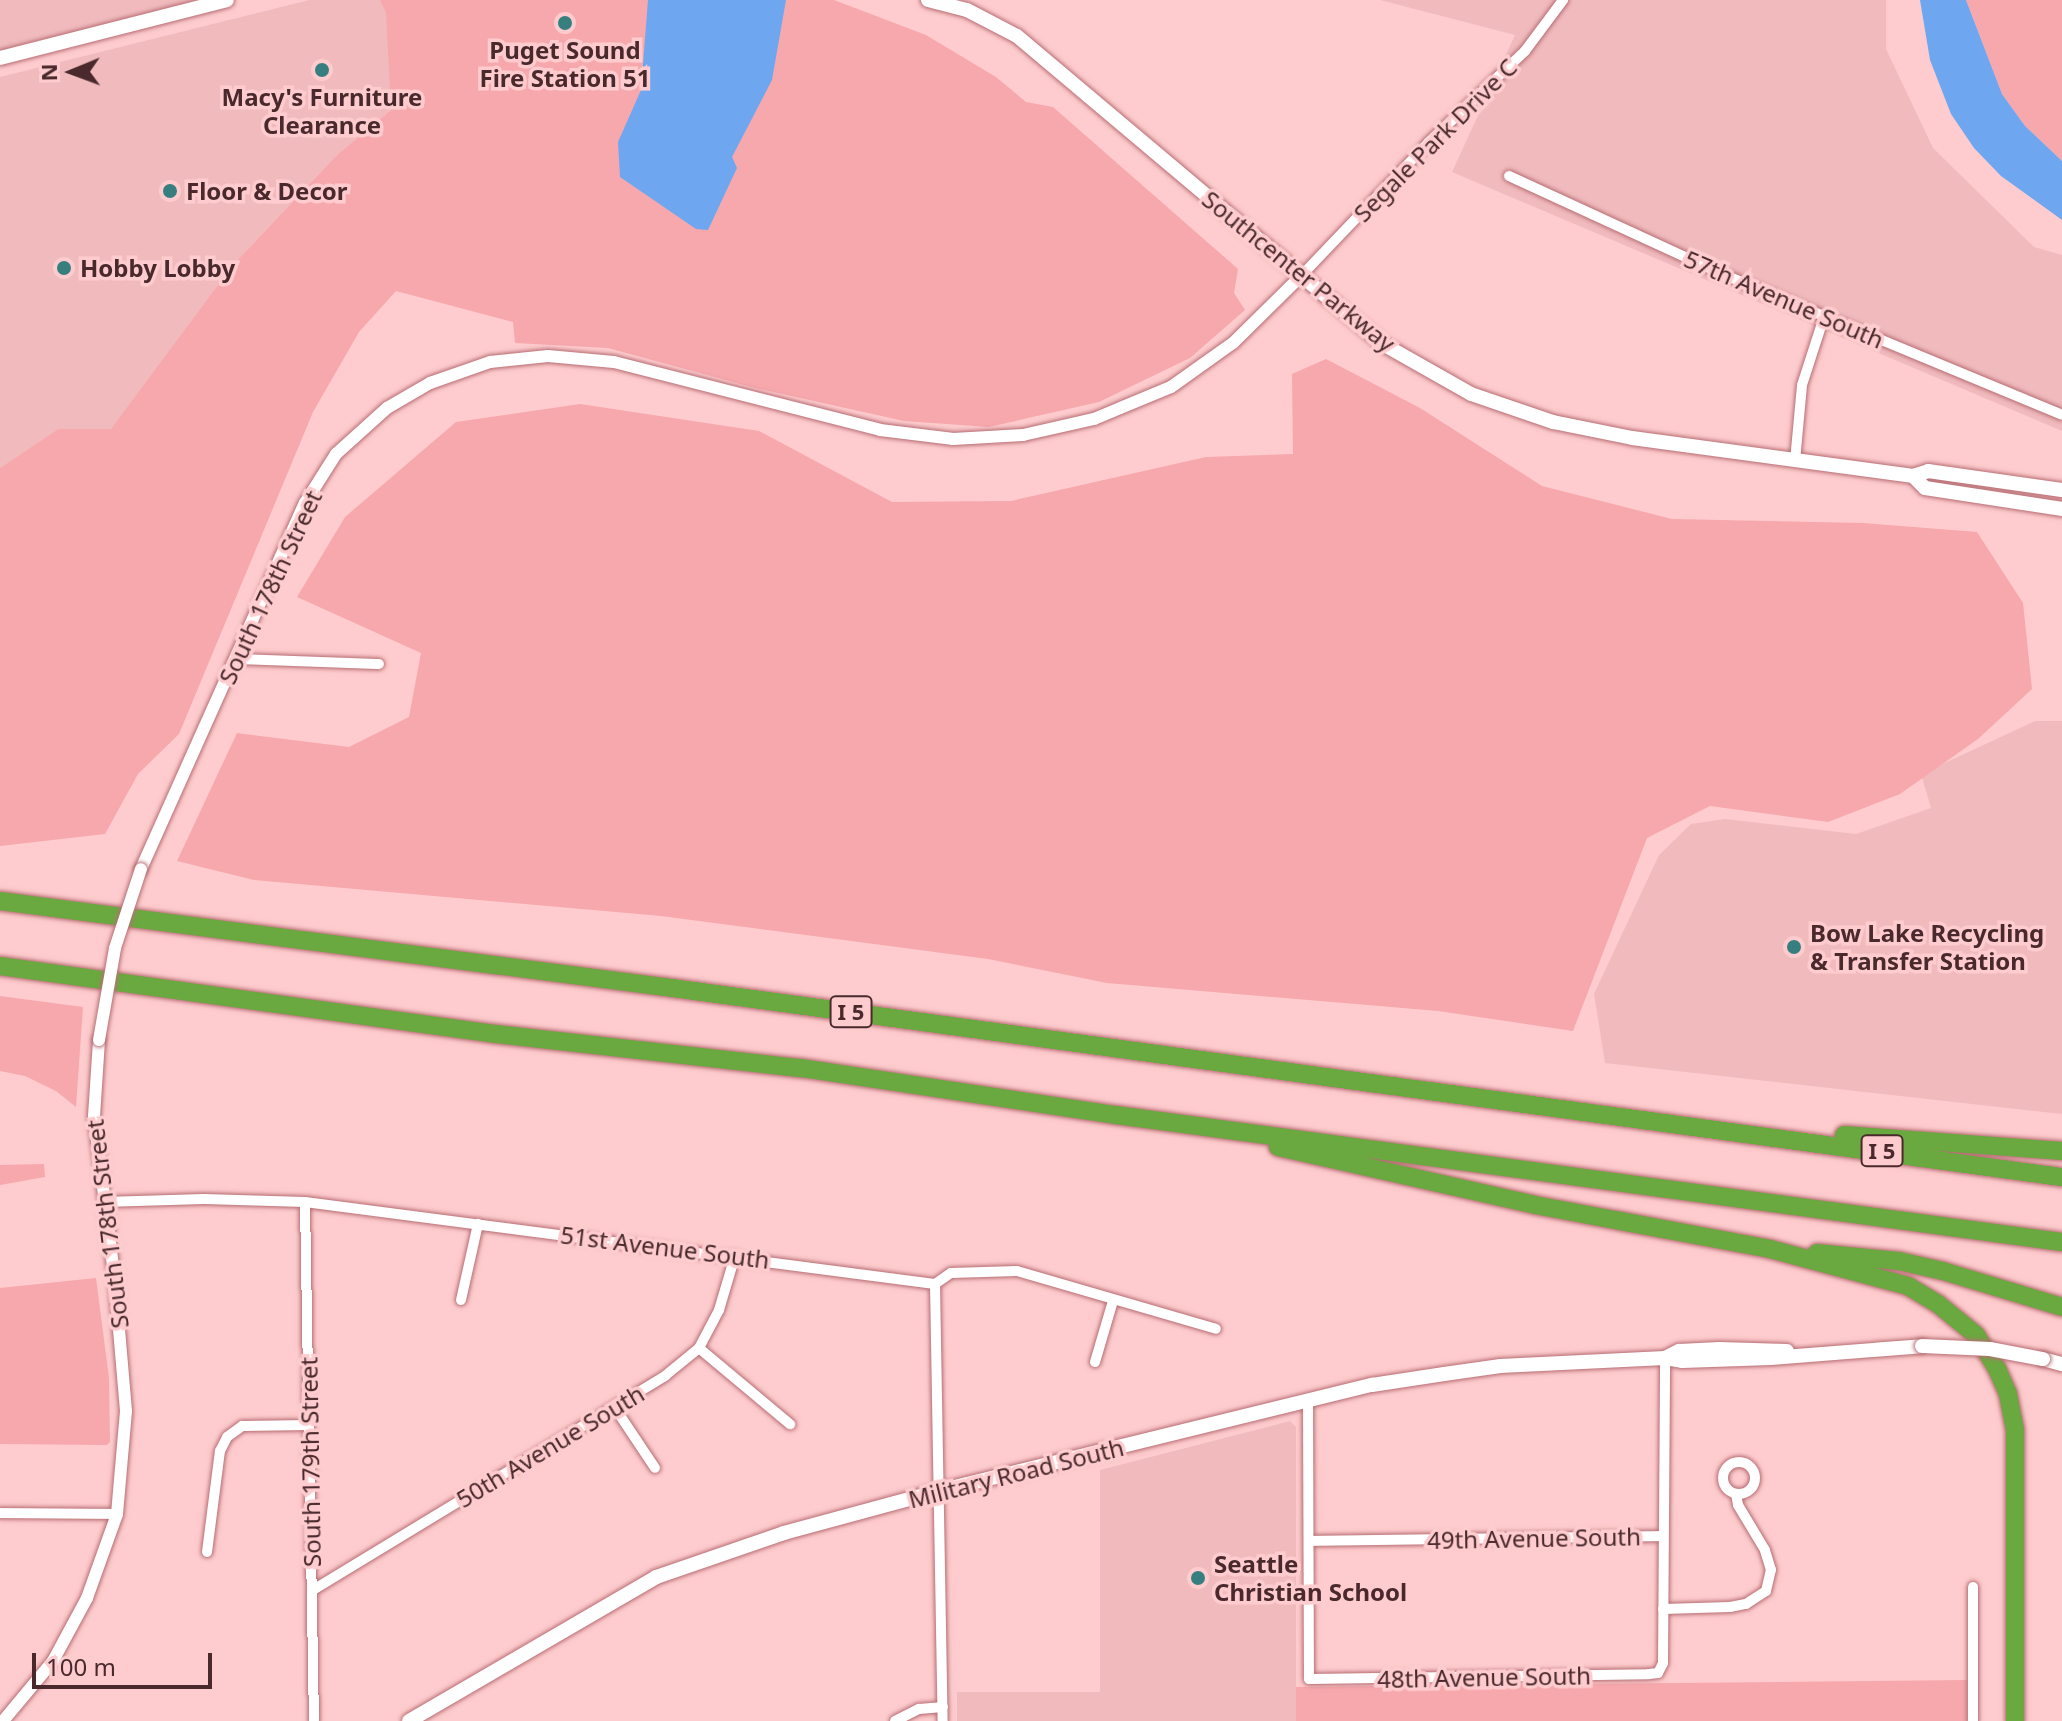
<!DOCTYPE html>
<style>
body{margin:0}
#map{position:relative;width:2062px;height:1721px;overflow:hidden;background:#feccce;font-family:"Noto Sans",sans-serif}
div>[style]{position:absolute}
.built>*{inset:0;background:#f1bbbe}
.green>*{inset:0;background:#f6a8ad}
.water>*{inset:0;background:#6ea7ef}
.roads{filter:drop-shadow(0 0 2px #b76d73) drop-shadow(0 0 2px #b76d73)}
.minor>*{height:10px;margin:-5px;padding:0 5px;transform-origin:5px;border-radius:5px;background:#fff}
.minor>.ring{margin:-5px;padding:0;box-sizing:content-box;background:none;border:10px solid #fff;border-radius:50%}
.tertiary>*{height:12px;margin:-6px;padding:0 6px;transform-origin:6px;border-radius:6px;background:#fff}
.secondary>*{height:14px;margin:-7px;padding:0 7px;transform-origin:7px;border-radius:7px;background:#fff}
.motorway>*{height:18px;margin:-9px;padding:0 9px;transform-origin:9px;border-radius:9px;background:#6aa93f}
.bridges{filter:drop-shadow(0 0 2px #b76d73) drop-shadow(0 0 2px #b76d73)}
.tertiary-bridge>*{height:12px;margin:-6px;padding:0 6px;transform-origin:6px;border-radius:6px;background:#fff}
.secondary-bridge>*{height:14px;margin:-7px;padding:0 7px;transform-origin:7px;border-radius:7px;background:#fff}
.dots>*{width:22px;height:22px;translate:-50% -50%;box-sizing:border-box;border:4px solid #feccce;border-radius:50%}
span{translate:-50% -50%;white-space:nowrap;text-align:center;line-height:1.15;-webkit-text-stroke:7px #feccce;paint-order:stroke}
.shield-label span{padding:2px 6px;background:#feccce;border:2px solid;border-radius:6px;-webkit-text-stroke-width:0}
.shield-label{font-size:22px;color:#49292c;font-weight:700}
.poi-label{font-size:24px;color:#49292c;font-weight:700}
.left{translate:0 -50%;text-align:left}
.street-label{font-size:24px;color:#49292c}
.north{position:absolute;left:32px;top:32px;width:80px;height:80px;-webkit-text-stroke:6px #feccce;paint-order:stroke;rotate:269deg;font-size:22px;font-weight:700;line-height:32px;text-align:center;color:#49292c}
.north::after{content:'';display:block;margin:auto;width:28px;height:36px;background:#49292c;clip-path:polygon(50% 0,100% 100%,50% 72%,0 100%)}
.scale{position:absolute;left:32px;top:1653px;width:180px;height:36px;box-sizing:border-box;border:4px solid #49292c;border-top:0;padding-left:10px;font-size:24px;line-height:28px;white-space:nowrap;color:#49292c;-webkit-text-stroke:6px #feccce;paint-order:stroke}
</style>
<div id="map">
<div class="built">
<i style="clip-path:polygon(0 0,231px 0,0 58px)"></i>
<i style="clip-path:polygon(309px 0,628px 0,391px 110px,337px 155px,232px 266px,111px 430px,58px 429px,0 468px,0 77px)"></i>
<i style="clip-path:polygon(1380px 0,1886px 0,1886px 49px,1933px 148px,2034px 247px,2062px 255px,2062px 431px,1452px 172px,1515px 35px)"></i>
<i style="clip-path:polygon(2035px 721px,2062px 721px,2062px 1114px,1605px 1063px,1594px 994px,1659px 855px,1691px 824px,1725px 819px,1856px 834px,1931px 808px,1921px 774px)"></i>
<i style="clip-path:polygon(1290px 1421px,1296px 1427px,1296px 1721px,957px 1721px,957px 1692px,1100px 1692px,1100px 1470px)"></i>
</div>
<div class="green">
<i style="clip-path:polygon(380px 0,834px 0,926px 35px,996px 77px,1026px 102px,1053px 107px,1238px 269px,1234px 293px,1245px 310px,1190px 358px,1099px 402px,989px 427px,904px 421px,751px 387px,608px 348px,515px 343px,513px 322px,396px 291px,359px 332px,313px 412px,179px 734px,138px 774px,105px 834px,0 846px,0 468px,58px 429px,111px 429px,232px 266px,337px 155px,391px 110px,386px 13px)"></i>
<i style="clip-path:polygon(1966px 0,2062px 0,2062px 161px,2025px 126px,2002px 94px)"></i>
<i style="clip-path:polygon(1326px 359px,1420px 408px,1542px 486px,1672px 519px,1863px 523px,1977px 532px,2023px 603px,2032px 689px,1978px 739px,1900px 794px,1828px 822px,1710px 806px,1647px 838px,1573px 1031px,1438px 1011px,1107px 983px,988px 959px,661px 916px,254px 880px,177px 861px,237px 733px,349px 747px,409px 717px,421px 653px,297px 597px,345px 517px,456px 422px,580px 404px,759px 431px,892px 502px,1011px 501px,1206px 457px,1293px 454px,1292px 374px)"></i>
<i style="clip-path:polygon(0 996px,83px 1007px,76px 1107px,56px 1091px,25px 1076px,0 1071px)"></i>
<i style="clip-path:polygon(44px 1164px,45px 1177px,0 1185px,0 1165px)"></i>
<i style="clip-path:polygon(96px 1278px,109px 1378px,110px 1442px,107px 1445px,0 1444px,0 1288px)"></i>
<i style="clip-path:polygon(1967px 1680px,1967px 1721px,1296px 1721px,1296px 1687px)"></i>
</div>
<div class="water">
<i style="clip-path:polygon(648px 0,786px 0,772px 80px,732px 157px,737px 168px,708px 230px,696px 229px,620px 177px,618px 142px,641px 90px)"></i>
<i style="clip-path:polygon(1920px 0,1966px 0,2002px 94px,2025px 126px,2062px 161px,2062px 220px,2001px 176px,1974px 148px,1951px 114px,1930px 60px)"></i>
</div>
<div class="roads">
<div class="minor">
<i style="left:1509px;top:176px;width:232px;rotate:24.7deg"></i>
<i style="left:1720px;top:273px;width:370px;rotate:22.5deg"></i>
<i style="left:1301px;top:276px;width:184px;rotate:-46.3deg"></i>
<i style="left:1428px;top:143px;width:134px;rotate:-43.5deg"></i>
<i style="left:1525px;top:51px;width:64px;rotate:-53.3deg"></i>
<i style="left:1795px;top:461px;width:76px;rotate:-84.7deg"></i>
<i style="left:1802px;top:385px;width:71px;rotate:-72.1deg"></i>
<i style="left:236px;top:659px;width:143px;rotate:2deg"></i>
<i style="left:103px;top:1202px;width:101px;rotate:-1.7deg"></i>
<i style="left:204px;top:1199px;width:101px;rotate:1.7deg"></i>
<i style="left:305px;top:1202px;width:635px;rotate:7.42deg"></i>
<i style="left:935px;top:1284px;width:19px;rotate:-35deg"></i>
<i style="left:951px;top:1273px;width:66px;rotate:-1.7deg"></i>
<i style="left:1017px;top:1271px;width:207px;rotate:16.2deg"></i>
<i style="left:305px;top:1202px;width:519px;rotate:89.01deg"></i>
<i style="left:935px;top:1284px;width:437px;rotate:89deg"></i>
<i style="left:461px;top:1300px;width:78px;rotate:-77.4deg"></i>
<i style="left:699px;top:1348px;width:119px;rotate:39.9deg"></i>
<i style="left:1095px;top:1362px;width:64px;rotate:-73.6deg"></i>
<i style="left:1308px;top:1400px;width:279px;rotate:89.8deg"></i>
<i style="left:1309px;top:1679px;width:340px;rotate:-0.8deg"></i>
<i style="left:1649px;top:1674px;width:9px;rotate:-6deg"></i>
<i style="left:1658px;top:1673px;width:11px;rotate:-63deg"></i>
<i style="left:1663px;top:1663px;width:305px;rotate:-89.6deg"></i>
<i style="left:615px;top:1408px;width:72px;rotate:56.3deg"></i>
<i class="ring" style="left:1723px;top:1462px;width:22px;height:22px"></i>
<i style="left:0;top:1513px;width:117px;rotate:0.5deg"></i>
<i style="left:1309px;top:1541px;width:354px;rotate:-0.8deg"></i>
<i style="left:207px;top:1552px;width:102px;rotate:-82.7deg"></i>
<i style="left:220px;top:1451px;width:16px;rotate:-63deg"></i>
<i style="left:227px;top:1437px;width:19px;rotate:-36deg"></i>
<i style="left:242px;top:1426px;width:67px;rotate:-0.9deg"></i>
<i style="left:1973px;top:1587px;width:134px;rotate:90deg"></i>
<i style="left:313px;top:1590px;width:413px;rotate:-31.3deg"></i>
<i style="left:666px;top:1375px;width:43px;rotate:-39.3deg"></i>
<i style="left:699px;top:1348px;width:43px;rotate:-62.2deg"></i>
<i style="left:719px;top:1310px;width:56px;rotate:-73.5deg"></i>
<i style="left:1663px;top:1609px;width:67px;rotate:-1.7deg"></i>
<i style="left:1730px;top:1607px;width:16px;rotate:-11deg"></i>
<i style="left:1746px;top:1604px;width:24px;rotate:-33deg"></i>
<i style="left:1766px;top:1591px;width:22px;rotate:-77deg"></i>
<i style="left:1771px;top:1570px;width:21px;rotate:-107deg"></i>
<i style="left:1765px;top:1550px;width:52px;rotate:-121deg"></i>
<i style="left:1738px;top:1505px;width:11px;rotate:-100deg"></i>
<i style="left:895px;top:1721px;width:27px;rotate:-27deg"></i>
<i style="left:919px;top:1709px;width:24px;rotate:-5deg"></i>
</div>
<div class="tertiary">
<i style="left:141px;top:869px;width:401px;rotate:-65.9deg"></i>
<i style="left:305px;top:503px;width:58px;rotate:-57.7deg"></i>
<i style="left:336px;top:454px;width:69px;rotate:-42deg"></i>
<i style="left:387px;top:408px;width:50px;rotate:-30.2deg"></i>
<i style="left:430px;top:383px;width:64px;rotate:-19.3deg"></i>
<i style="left:490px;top:362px;width:58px;rotate:-5.9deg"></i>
<i style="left:548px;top:356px;width:66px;rotate:5.2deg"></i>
<i style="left:614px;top:362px;width:275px;rotate:14.3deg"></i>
<i style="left:880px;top:430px;width:74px;rotate:7deg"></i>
<i style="left:953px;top:439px;width:70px;rotate:-3.3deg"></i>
<i style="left:1023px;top:435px;width:73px;rotate:-12.7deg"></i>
<i style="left:1094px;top:419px;width:83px;rotate:-22.6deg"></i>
<i style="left:1171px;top:387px;width:76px;rotate:-35.4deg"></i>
<i style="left:1233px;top:343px;width:95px;rotate:-44.6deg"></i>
<i style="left:3px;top:1721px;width:78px;rotate:-50.2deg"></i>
<i style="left:53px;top:1661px;width:72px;rotate:-61.6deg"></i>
<i style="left:87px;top:1598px;width:89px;rotate:-70.3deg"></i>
<i style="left:117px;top:1514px;width:103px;rotate:-85deg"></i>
<i style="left:126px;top:1411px;width:129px;rotate:-94.9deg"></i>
<i style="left:115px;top:1282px;width:167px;rotate:-97.2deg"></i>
<i style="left:94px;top:1116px;width:76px;rotate:-86.2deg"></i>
</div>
<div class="secondary">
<i style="left:928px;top:0;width:40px;rotate:14.4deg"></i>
<i style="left:967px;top:10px;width:56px;rotate:27.5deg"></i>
<i style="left:1017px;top:36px;width:476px;rotate:40.1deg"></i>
<i style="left:1381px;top:343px;width:103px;rotate:29.5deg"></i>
<i style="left:1471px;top:394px;width:87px;rotate:18.9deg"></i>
<i style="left:1553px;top:422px;width:81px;rotate:11.4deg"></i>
<i style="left:1632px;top:438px;width:284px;rotate:7.7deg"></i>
<i style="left:1913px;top:476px;width:16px;rotate:-18deg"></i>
<i style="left:1928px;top:471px;width:135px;rotate:8.1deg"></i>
<i style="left:0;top:58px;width:234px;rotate:-14.3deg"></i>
<i style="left:1913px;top:476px;width:17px;rotate:45deg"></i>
<i style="left:1925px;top:488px;width:139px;rotate:8.7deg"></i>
<i style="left:1665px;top:1358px;width:16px;rotate:-27deg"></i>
<i style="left:1679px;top:1351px;width:40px;rotate:-2.9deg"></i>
<i style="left:1719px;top:1349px;width:68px;rotate:1.7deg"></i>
<i style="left:2043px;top:1359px;width:20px;rotate:15deg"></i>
<i style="left:409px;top:1721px;width:286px;rotate:-30.2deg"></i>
<i style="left:656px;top:1577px;width:135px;rotate:-19deg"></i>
<i style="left:784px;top:1533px;width:161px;rotate:-15.2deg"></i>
<i style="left:939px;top:1491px;width:446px;rotate:-13.8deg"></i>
<i style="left:1372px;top:1385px;width:73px;rotate:-8.7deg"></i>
<i style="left:1444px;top:1374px;width:57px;rotate:-8.1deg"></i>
<i style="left:1500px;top:1366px;width:165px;rotate:-2.8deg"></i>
<i style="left:1665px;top:1358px;width:17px;rotate:10deg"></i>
<i style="left:1682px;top:1361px;width:89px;rotate:-1.9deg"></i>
<i style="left:1771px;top:1358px;width:151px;rotate:-4.5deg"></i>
</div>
<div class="motorway">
<i style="left:0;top:901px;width:671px;rotate:7.37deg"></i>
<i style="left:665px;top:987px;width:1410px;rotate:7.75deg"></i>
<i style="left:0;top:966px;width:501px;rotate:7.81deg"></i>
<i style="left:496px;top:1034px;width:307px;rotate:6.4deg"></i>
<i style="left:801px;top:1068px;width:318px;rotate:8.5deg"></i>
<i style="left:1116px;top:1115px;width:954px;rotate:7.65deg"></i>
<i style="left:1844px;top:1135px;width:219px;rotate:4.2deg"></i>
<i style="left:1278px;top:1147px;width:263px;rotate:12.7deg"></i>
<i style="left:1535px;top:1205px;width:239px;rotate:10.6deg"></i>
<i style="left:1770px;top:1249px;width:143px;rotate:15deg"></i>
<i style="left:1908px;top:1286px;width:35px;rotate:31deg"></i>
<i style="left:1938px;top:1304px;width:49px;rotate:39.2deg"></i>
<i style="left:1976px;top:1335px;width:40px;rotate:58deg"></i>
<i style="left:1997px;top:1369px;width:27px;rotate:66deg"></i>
<i style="left:2008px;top:1394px;width:37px;rotate:79deg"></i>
<i style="left:2015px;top:1430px;width:291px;rotate:90deg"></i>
<i style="left:1817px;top:1253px;width:82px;rotate:5.6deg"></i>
<i style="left:1899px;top:1261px;width:45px;rotate:12.8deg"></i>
<i style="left:1943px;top:1271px;width:124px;rotate:16.8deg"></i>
</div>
</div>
<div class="bridges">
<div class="tertiary-bridge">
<i style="left:99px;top:1040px;width:93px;rotate:-80.1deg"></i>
<i style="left:115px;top:948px;width:83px;rotate:-71.8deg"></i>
</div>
<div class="secondary-bridge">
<i style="left:1922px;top:1346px;width:68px;rotate:2.5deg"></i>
<i style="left:1990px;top:1349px;width:54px;rotate:10.7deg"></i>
</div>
</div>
<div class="dots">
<i style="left:565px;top:23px;background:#377f7f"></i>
<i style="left:322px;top:70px;background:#377f7f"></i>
<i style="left:170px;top:191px;background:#377f7f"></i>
<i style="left:64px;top:268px;background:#377f7f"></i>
<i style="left:1794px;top:947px;background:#377f7f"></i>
<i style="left:1198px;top:1578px;background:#377f7f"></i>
</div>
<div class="shield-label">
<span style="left:851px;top:1012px">I 5</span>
<span style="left:1882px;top:1151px">I 5</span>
</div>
<div class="poi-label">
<span style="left:565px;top:64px">Puget Sound<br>Fire Station 51</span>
<span style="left:322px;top:111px">Macy's Furniture<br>Clearance</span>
<span class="left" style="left:186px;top:191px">Floor &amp; Decor</span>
<span class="left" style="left:80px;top:268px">Hobby Lobby</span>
<span class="left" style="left:1810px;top:947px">Bow Lake Recycling<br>&amp; Transfer Station</span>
<span class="left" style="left:1214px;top:1578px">Seattle<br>Christian School</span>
</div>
<div class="street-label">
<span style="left:1435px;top:140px;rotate:-45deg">Segale Park Drive C</span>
<span style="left:1299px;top:271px;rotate:39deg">Southcenter Parkway</span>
<span style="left:1784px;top:299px;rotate:23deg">57th Avenue South</span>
<span style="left:270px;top:587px;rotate:-65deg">South 178th Street</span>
<span style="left:107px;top:1224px;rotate:-97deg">South 178th Street</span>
<span style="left:665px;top:1247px;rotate:7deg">51st Avenue South</span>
<span style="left:550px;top:1446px;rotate:-31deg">50th Avenue South</span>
<span style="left:310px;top:1462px;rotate:-91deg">South 179th Street</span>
<span style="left:1016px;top:1473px;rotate:-14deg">Military Road South</span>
<span style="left:1534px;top:1538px;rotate:-1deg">49th Avenue South</span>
<span style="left:1484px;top:1677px;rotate:-1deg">48th Avenue South</span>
</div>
<div class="north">N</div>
<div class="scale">100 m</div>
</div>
